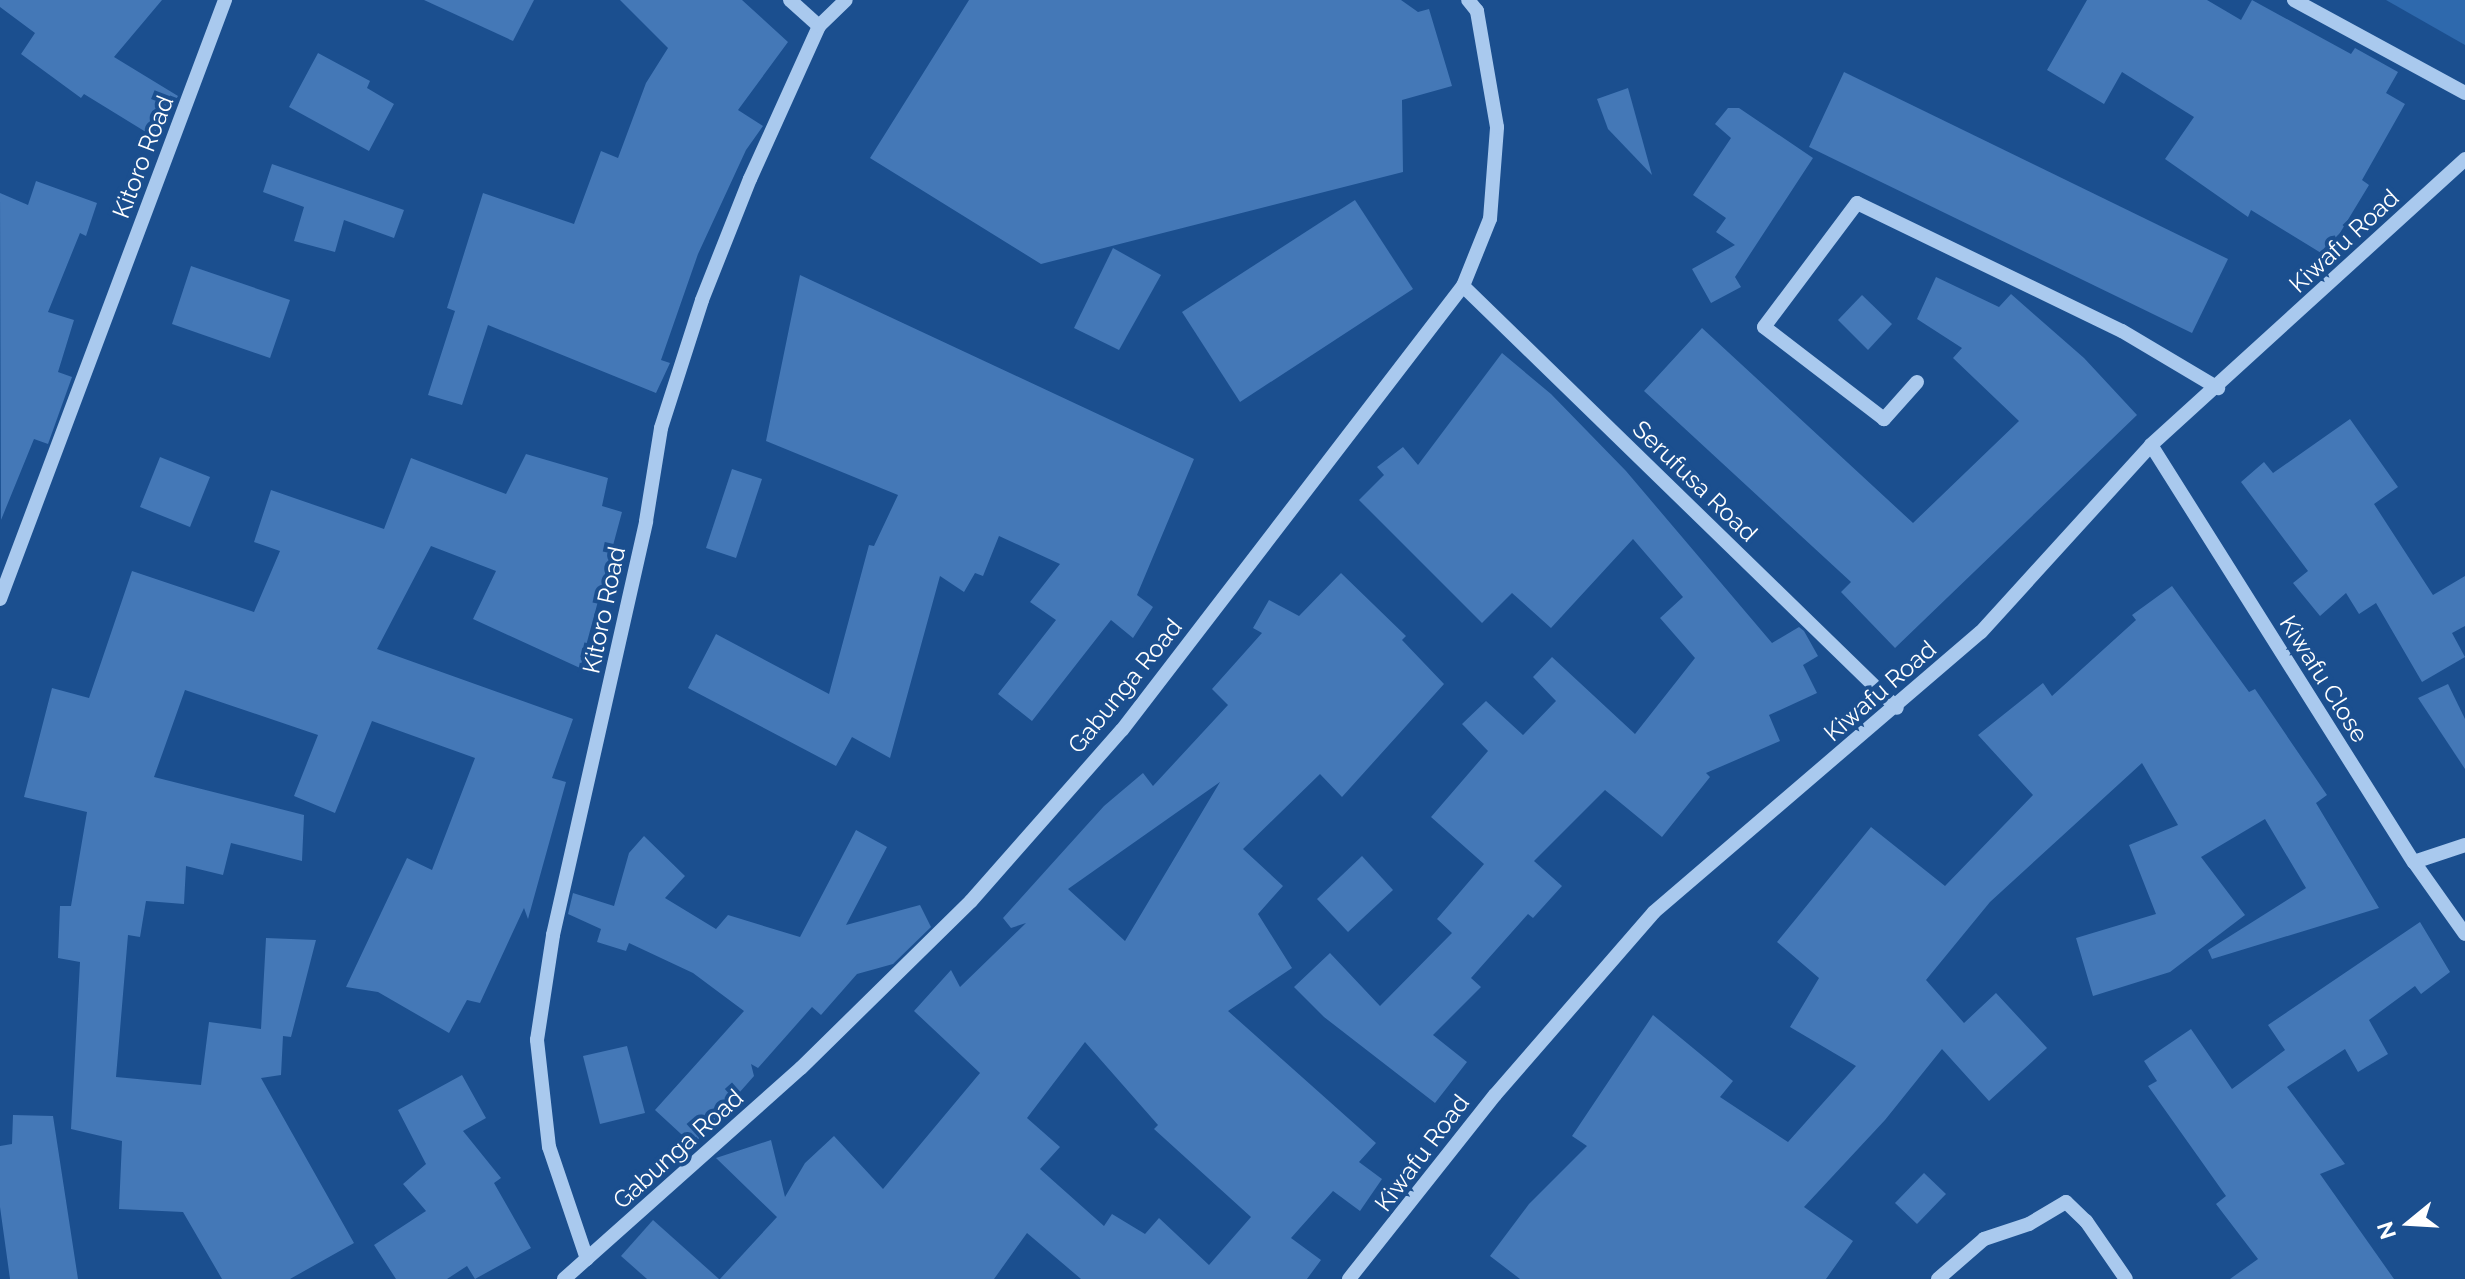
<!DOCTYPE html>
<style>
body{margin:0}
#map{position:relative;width:2465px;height:1279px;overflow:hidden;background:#1b4f8f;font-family:Raleway,sans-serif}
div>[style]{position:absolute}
.green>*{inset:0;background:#2e69ad}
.building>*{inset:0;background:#4478b7}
.minor>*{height:14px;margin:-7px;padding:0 7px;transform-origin:7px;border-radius:7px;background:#a9c9ee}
span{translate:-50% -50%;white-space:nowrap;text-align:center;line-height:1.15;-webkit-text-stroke:8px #1b4f8f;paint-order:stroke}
.street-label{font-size:24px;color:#fff}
.north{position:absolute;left:2369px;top:1183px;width:80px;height:80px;-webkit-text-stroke:6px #1b4f8f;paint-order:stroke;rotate:252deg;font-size:22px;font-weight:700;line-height:32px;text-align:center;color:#fff}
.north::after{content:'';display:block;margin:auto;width:28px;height:36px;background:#fff;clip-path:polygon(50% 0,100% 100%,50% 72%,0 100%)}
</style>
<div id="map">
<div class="green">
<i style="clip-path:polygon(2386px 0,2465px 0,2465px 45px)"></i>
</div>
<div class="building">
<i style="clip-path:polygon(0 0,162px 0,114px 57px,178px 96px,154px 137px,84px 94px,81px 98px,21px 54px,35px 33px,0 7px)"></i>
<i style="clip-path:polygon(424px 0,534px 0,513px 41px)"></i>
<i style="clip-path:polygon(620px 0,742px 0,788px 42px,738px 110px,763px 126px,746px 150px,698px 254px,661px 360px,670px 363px,656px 393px,488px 325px,462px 405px,428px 395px,455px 311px,447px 308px,483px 193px,574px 224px,601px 151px,618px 158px,646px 83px,668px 48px)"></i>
<i style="clip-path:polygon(969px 0,1401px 0,1418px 12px,1429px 9px,1452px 86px,1402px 100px,1403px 172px,1041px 264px,870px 158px)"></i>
<i style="clip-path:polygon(2087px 0,2207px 0,2241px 20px,2252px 0,2351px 54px,2355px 48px,2398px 72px,2386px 93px,2405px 104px,2362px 180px,2369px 185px,2326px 256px,2251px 210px,2248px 217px,2165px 159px,2194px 117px,2122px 72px,2104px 104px,2047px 70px)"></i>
<i style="clip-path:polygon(318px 53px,370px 81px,367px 88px,394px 104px,369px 151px,289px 107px)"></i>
<i style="clip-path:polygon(1844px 72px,2228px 259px,2192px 333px,1809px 147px)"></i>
<i style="clip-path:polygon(1628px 88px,1652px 175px,1608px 129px,1597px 99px)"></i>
<i style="clip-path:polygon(1728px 108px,1739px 108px,1813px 158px,1735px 277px,1741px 287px,1711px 303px,1692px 269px,1735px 245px,1716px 232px,1726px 218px,1693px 195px,1731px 138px,1715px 124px)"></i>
<i style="clip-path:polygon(272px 164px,404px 210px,394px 238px,344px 220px,335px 252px,294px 241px,304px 207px,263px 192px)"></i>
<i style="clip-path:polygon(36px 181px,97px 203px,86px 236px,80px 233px,48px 312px,74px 320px,58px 372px,72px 377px,48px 444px,34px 439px,1px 520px,0 193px,28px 205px)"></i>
<i style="clip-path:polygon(1355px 200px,1413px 289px,1240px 402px,1182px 312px)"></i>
<i style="clip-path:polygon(1113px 248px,1161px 275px,1119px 350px,1074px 328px)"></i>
<i style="clip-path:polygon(191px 266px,290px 300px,270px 358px,172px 324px)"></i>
<i style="clip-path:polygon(800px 275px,1194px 459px,1137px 595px,1153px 607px,1133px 638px,1111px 620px,1032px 721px,998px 694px,1056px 620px,1030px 602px,1060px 564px,999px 536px,983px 576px,975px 573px,964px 592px,940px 576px,890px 758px,852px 737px,836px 766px,688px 688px,716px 634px,829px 694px,869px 545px,874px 546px,898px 495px,766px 441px)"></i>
<i style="clip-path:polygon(1936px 277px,1999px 307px,2011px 294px,2084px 358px,2137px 415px,1895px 648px,1841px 592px,1851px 582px,1644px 391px,1702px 328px,1913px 523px,2019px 421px,1953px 358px,1962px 348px,1917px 319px)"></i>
<i style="clip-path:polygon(1862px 295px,1892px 324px,1868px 350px,1838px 320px)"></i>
<i style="clip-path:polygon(1502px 353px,1551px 394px,1626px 471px,1772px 643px,1799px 627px,1804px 631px,1818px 656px,1803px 665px,1817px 693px,1769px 715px,1780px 741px,1706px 773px,1710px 777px,1662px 837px,1605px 790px,1534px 861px,1562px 886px,1533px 918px,1528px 914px,1471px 978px,1481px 987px,1433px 1035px,1467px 1062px,1435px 1103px,1324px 1017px,1294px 987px,1330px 953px,1380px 1006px,1452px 933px,1437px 919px,1484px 864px,1431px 817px,1488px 751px,1462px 724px,1486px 701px,1523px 735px,1556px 701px,1533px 677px,1552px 657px,1635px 734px,1695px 658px,1660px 618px,1683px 597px,1633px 539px,1551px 628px,1512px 593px,1482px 623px,1359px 500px,1384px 475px,1377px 467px,1403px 447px,1418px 465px)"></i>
<i style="clip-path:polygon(2350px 419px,2398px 487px,2374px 504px,2433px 595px,2465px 576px,2465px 626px,2452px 633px,2465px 657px,2422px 682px,2376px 603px,2359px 614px,2346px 593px,2320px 616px,2293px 583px,2308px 571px,2241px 482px,2264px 462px,2273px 473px)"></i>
<i style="clip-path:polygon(526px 454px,608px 478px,602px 506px,622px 512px,580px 668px,473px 619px,496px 571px,431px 546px,377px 649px,573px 719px,552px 778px,566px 782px,528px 919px,524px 908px,480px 1003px,467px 1000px,449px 1033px,378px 992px,346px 987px,407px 858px,432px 870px,475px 758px,372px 721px,335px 813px,294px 796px,318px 735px,185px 690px,154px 777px,304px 815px,302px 861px,231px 843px,223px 875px,186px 866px,184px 904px,146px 901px,140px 937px,128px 935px,116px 1077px,201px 1085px,209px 1022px,261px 1029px,266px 938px,316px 940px,291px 1037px,283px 1036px,281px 1075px,261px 1078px,354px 1243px,290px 1279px,222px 1279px,183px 1212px,119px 1209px,122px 1141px,71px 1129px,80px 962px,58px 958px,60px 906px,71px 906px,87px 812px,24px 797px,52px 688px,89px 698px,132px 571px,254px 612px,280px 551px,254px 542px,271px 490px,384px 529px,411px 458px,506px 494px)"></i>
<i style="clip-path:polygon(160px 457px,210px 477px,190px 527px,140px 507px)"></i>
<i style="clip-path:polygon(732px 469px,762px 479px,736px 558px,706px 548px)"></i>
<i style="clip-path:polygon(evenodd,1341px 573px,1406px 636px,1402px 640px,1444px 684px,1342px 797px,1320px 774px,1243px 849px,1283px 886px,1258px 914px,1292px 968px,1228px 1011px,1376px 1143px,1359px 1162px,1382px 1179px,1360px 1211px,1333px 1191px,1291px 1238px,1321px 1260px,1307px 1279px,1081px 1279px,1027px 1233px,994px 1279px,720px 1279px,777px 1217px,716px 1158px,771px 1140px,785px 1197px,805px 1163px,834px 1136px,883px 1189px,980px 1073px,914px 1011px,951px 970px,960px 987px,1026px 923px,1011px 928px,1003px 918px,1104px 806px,1143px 773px,1153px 786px,1228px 705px,1212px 689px,1262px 633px,1253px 628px,1269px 600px,1299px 616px,1341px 573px,1220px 782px,1125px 941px,1068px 889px,1220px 782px,1341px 573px,1085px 1042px,1158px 1125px,1154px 1129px,1251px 1217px,1209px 1265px,1159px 1218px,1145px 1234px,1112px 1214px,1104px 1226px,1040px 1169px,1060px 1147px,1027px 1118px,1085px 1042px)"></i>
<i style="clip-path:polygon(2172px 586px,2249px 692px,2255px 689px,2327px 795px,2316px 803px,2379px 908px,2212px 959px,2208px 950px,2306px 888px,2265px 819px,2201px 857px,2245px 915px,2170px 972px,2093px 996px,2076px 938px,2156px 914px,2129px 845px,2178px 825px,2142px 763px,1990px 902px,1926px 980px,1964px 1023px,1996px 993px,2047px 1048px,1989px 1101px,1942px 1049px,1885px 1120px,1804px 1207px,1853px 1241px,1826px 1279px,1520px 1279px,1490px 1256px,1529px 1204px,1587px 1146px,1572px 1136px,1653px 1015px,1733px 1081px,1720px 1097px,1788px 1142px,1856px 1066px,1790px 1027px,1819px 978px,1777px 942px,1871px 827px,1945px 886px,2033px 795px,1978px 735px,2043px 683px,2052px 696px,2136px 620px,2132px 615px)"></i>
<i style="clip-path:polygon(2448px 684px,2465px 719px,2465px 769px,2418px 698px)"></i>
<i style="clip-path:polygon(856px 830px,887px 847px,846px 925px,920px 905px,931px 927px,893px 964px,857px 974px,821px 1015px,812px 1007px,758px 1068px,751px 1064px,754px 1076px,693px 1145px,655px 1110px,744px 1011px,693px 973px,629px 943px,626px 951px,597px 942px,601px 929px,568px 914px,573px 893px,614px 906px,629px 853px,644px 836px,685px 876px,665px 898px,716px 929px,728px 915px,800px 937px)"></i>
<i style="clip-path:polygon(1362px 856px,1393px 890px,1348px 932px,1317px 899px)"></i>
<i style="clip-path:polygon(2420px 922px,2450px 972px,2421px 994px,2415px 986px,2369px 1020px,2388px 1054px,2358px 1072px,2345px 1049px,2287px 1087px,2345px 1164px,2320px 1174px,2394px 1279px,2230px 1279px,2258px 1259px,2216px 1204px,2226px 1196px,2148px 1086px,2157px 1081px,2144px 1061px,2191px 1029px,2232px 1089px,2285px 1050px,2268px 1025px)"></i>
<i style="clip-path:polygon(627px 1046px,645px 1113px,600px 1124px,583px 1056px)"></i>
<i style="clip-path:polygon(462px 1075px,486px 1118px,463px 1131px,501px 1178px,494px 1183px,531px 1248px,475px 1279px,467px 1266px,447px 1279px,396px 1279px,374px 1245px,426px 1211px,403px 1184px,426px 1164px,398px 1110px)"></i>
<i style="clip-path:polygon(13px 1115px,53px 1116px,78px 1279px,10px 1279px,0 1207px,0 1146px,12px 1144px)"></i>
<i style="clip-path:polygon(1924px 1173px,1946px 1194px,1917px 1224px,1895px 1203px)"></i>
<i style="clip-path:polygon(653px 1220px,719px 1279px,647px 1279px,621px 1256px)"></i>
</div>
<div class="minor">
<i style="left:790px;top:0;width:39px;rotate:42deg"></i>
<i style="left:2294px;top:0;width:195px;rotate:28.5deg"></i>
<i style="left:1463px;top:286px;width:605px;rotate:44.2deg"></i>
<i style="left:1917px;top:382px;width:50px;rotate:131.7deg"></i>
<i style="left:1884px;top:419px;width:151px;rotate:-142.5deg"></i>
<i style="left:1764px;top:327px;width:155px;rotate:-53.1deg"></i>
<i style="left:1857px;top:203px;width:294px;rotate:25.8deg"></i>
<i style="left:2122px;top:331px;width:112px;rotate:30.7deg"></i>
<i style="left:2151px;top:445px;width:493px;rotate:57.8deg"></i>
<i style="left:2414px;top:862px;width:88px;rotate:54.7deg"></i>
<i style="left:0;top:599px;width:640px;rotate:-69.41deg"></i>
<i style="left:2414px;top:862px;width:54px;rotate:-18.4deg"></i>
<i style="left:587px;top:1259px;width:118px;rotate:-108.7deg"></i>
<i style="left:549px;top:1147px;width:108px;rotate:-96.4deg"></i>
<i style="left:537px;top:1040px;width:106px;rotate:-81.3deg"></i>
<i style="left:553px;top:935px;width:424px;rotate:-77.3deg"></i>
<i style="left:646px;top:521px;width:94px;rotate:-80.8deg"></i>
<i style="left:661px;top:428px;width:134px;rotate:-72.2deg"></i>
<i style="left:702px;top:300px;width:130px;rotate:-68.4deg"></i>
<i style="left:750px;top:179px;width:168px;rotate:-65.7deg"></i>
<i style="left:819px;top:26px;width:37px;rotate:-44deg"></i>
<i style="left:564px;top:1279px;width:317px;rotate:-41.7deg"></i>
<i style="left:801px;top:1068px;width:238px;rotate:-44.5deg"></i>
<i style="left:971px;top:901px;width:228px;rotate:-48.6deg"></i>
<i style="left:1122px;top:730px;width:560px;rotate:-52.48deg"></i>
<i style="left:1463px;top:286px;width:72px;rotate:-68.1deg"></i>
<i style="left:1490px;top:219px;width:92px;rotate:-85.6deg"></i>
<i style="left:1497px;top:127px;width:118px;rotate:-99.8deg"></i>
<i style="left:1477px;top:11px;width:14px;rotate:-129deg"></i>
<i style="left:1349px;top:1279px;width:235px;rotate:-51.6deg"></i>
<i style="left:1495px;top:1095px;width:242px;rotate:-49deg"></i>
<i style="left:1654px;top:912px;width:430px;rotate:-40.6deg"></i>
<i style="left:1981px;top:632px;width:253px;rotate:-47.7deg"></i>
<i style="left:2151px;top:445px;width:425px;rotate:-42.3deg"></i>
<i style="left:1938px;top:1279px;width:61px;rotate:-41deg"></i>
<i style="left:1984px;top:1239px;width:47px;rotate:-18.4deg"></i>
<i style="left:2029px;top:1224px;width:43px;rotate:-30.7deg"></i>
<i style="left:2066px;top:1202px;width:28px;rotate:44deg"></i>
<i style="left:2086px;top:1221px;width:70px;rotate:55.4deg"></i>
</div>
<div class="street-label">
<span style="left:143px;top:157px;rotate:-69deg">Kitoro Road</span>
<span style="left:2344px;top:241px;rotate:-43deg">Kiwafu Road</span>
<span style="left:1695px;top:481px;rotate:44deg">Serufusa Road</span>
<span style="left:604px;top:610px;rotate:-78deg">Kitoro Road</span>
<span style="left:2324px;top:679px;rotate:58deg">Kiwafu Close</span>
<span style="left:1125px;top:686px;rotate:-51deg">Gabunga Road</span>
<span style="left:1880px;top:691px;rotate:-41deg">Kiwafu Road</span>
<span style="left:678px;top:1149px;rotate:-42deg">Gabunga Road</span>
<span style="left:1422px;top:1153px;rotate:-53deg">Kiwafu Road</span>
</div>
<div class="north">N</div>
</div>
